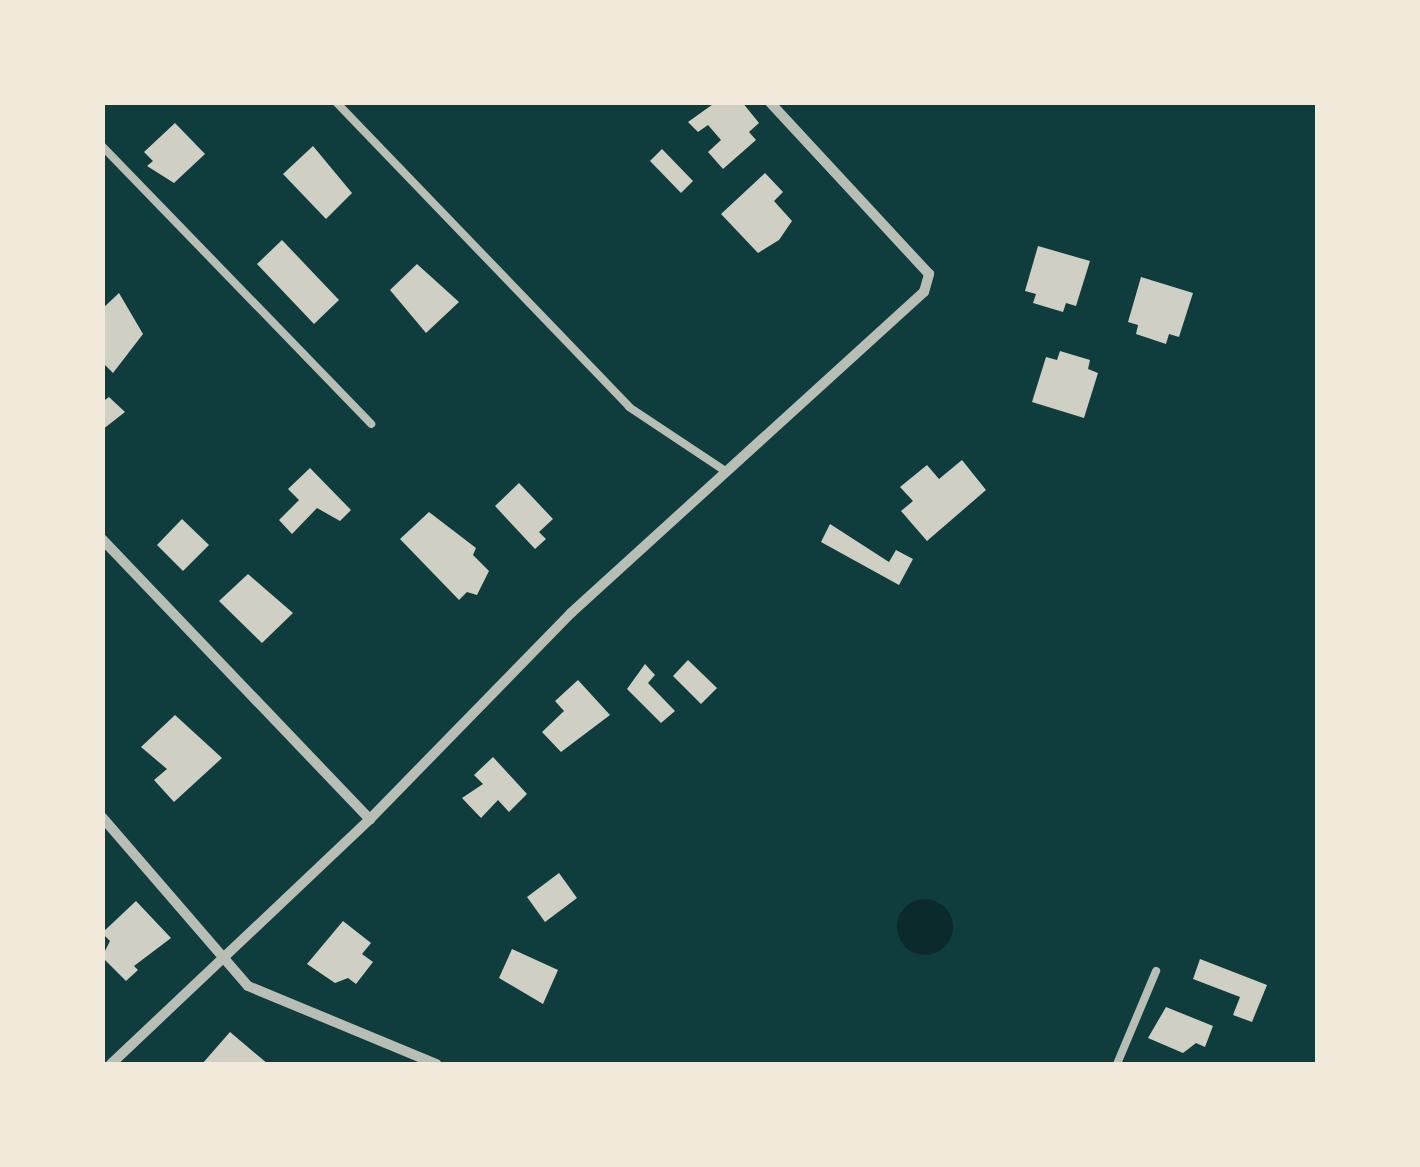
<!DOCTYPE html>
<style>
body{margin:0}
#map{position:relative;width:1420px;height:1167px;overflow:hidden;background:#0f3d3e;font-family:"Golos Text",sans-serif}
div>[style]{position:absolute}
.water>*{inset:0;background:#0a2a2b}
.round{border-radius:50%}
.building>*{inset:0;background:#cfcfc3}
.service>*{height:8px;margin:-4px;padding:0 4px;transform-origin:4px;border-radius:4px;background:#b8beb3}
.minor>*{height:10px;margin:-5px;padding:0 5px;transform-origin:5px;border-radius:5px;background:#b8beb3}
span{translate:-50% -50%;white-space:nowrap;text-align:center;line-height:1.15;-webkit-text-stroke:9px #f1e9da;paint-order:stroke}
.frame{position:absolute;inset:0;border:105px solid #f1e9da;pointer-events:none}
</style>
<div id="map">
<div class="water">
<i class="round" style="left:897px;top:899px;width:56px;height:56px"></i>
</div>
<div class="building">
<i style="clip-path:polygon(716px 102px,742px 102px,759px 123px,749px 132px,756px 140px,723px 169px,708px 152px,721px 140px,708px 125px,698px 132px,688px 122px)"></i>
<i style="clip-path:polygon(175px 123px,205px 154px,174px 183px,147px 166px,153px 161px,144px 152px)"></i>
<i style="clip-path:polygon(313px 146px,352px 193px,326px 219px,283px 174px)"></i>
<i style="clip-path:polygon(662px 149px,693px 181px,681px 193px,650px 161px)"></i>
<i style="clip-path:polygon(765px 173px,783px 192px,774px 201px,792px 221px,779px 240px,758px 253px,721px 214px)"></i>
<i style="clip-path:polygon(282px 240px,339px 300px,314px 324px,257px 264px)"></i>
<i style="clip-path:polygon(1038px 246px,1090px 261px,1076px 306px,1066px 303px,1063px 312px,1033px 303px,1036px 294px,1025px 291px)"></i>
<i style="clip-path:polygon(417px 264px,459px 302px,426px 333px,390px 290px)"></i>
<i style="clip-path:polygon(1141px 277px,1193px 293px,1179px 337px,1169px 334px,1166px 344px,1136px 334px,1138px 325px,1128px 322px)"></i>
<i style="clip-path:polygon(119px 293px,143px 334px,113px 373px,102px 362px,102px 309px)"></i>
<i style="clip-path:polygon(1060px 351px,1090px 360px,1088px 369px,1098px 373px,1084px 418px,1032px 402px,1046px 357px,1057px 360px)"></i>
<i style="clip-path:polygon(109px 397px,125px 412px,102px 430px,102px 402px)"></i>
<i style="clip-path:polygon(962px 460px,986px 490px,927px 541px,901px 511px,913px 501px,900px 487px,927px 465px,939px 479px)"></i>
<i style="clip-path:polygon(310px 468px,351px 510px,340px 521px,317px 508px,292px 534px,279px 520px,299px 500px,288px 489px)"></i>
<i style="clip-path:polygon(519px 483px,553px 519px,539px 532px,546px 539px,535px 549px,495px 506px)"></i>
<i style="clip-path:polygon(429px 512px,476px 548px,473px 555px,489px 571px,477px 595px,467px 592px,459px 600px,400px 539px)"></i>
<i style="clip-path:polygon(182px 519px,209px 545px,183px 571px,157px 545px)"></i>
<i style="clip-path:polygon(830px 524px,889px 562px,896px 550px,913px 559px,899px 585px,821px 542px)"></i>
<i style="clip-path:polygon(248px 574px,293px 613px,262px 643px,219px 601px)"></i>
<i style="clip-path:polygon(688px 660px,717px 688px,701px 704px,673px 676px)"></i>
<i style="clip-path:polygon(645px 664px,655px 675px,648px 683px,675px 711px,661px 723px,627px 689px)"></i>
<i style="clip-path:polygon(578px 680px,610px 715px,561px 752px,542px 732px,564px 711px,555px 701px)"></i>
<i style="clip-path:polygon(175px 715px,222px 758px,174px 802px,154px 780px,167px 769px,141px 747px)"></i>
<i style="clip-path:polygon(493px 757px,527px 794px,509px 812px,498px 800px,481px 818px,462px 798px,483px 784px,474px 775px)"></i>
<i style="clip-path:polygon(559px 873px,577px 898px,545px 922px,527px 897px)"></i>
<i style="clip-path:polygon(136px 901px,171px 938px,134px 966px,138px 970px,126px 981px,102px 957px,110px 941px,102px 933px)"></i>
<i style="clip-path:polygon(343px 921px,371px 943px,362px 954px,373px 962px,356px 984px,348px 978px,335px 983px,307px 964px)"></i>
<i style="clip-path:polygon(512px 949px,558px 970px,543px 1004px,499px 978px)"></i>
<i style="clip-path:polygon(1200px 959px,1267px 985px,1252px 1022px,1233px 1015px,1240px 997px,1193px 979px)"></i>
<i style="clip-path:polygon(1166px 1007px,1213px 1026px,1205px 1047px,1196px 1043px,1183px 1053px,1148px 1038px)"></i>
<i style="clip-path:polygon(230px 1032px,268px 1064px,202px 1064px)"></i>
</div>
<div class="service">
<i style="left:336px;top:102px;width:423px;rotate:46.1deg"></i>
<i style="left:629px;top:407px;width:114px;rotate:33.6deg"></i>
<i style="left:102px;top:146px;width:387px;rotate:45.9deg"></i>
<i style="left:1117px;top:1064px;width:101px;rotate:-67.2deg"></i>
</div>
<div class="minor">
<i style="left:102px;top:539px;width:388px;rotate:46.3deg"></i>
<i style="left:102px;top:817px;width:223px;rotate:49.2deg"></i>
<i style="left:248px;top:986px;width:204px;rotate:22.5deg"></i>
<i style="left:111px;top:1064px;width:357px;rotate:-43.4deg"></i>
<i style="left:370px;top:819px;width:288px;rotate:-45.7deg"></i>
<i style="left:571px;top:613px;width:477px;rotate:-42.3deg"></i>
<i style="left:924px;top:292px;width:19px;rotate:-74deg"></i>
<i style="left:929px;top:274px;width:234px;rotate:-132.8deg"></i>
</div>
<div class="frame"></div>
</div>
